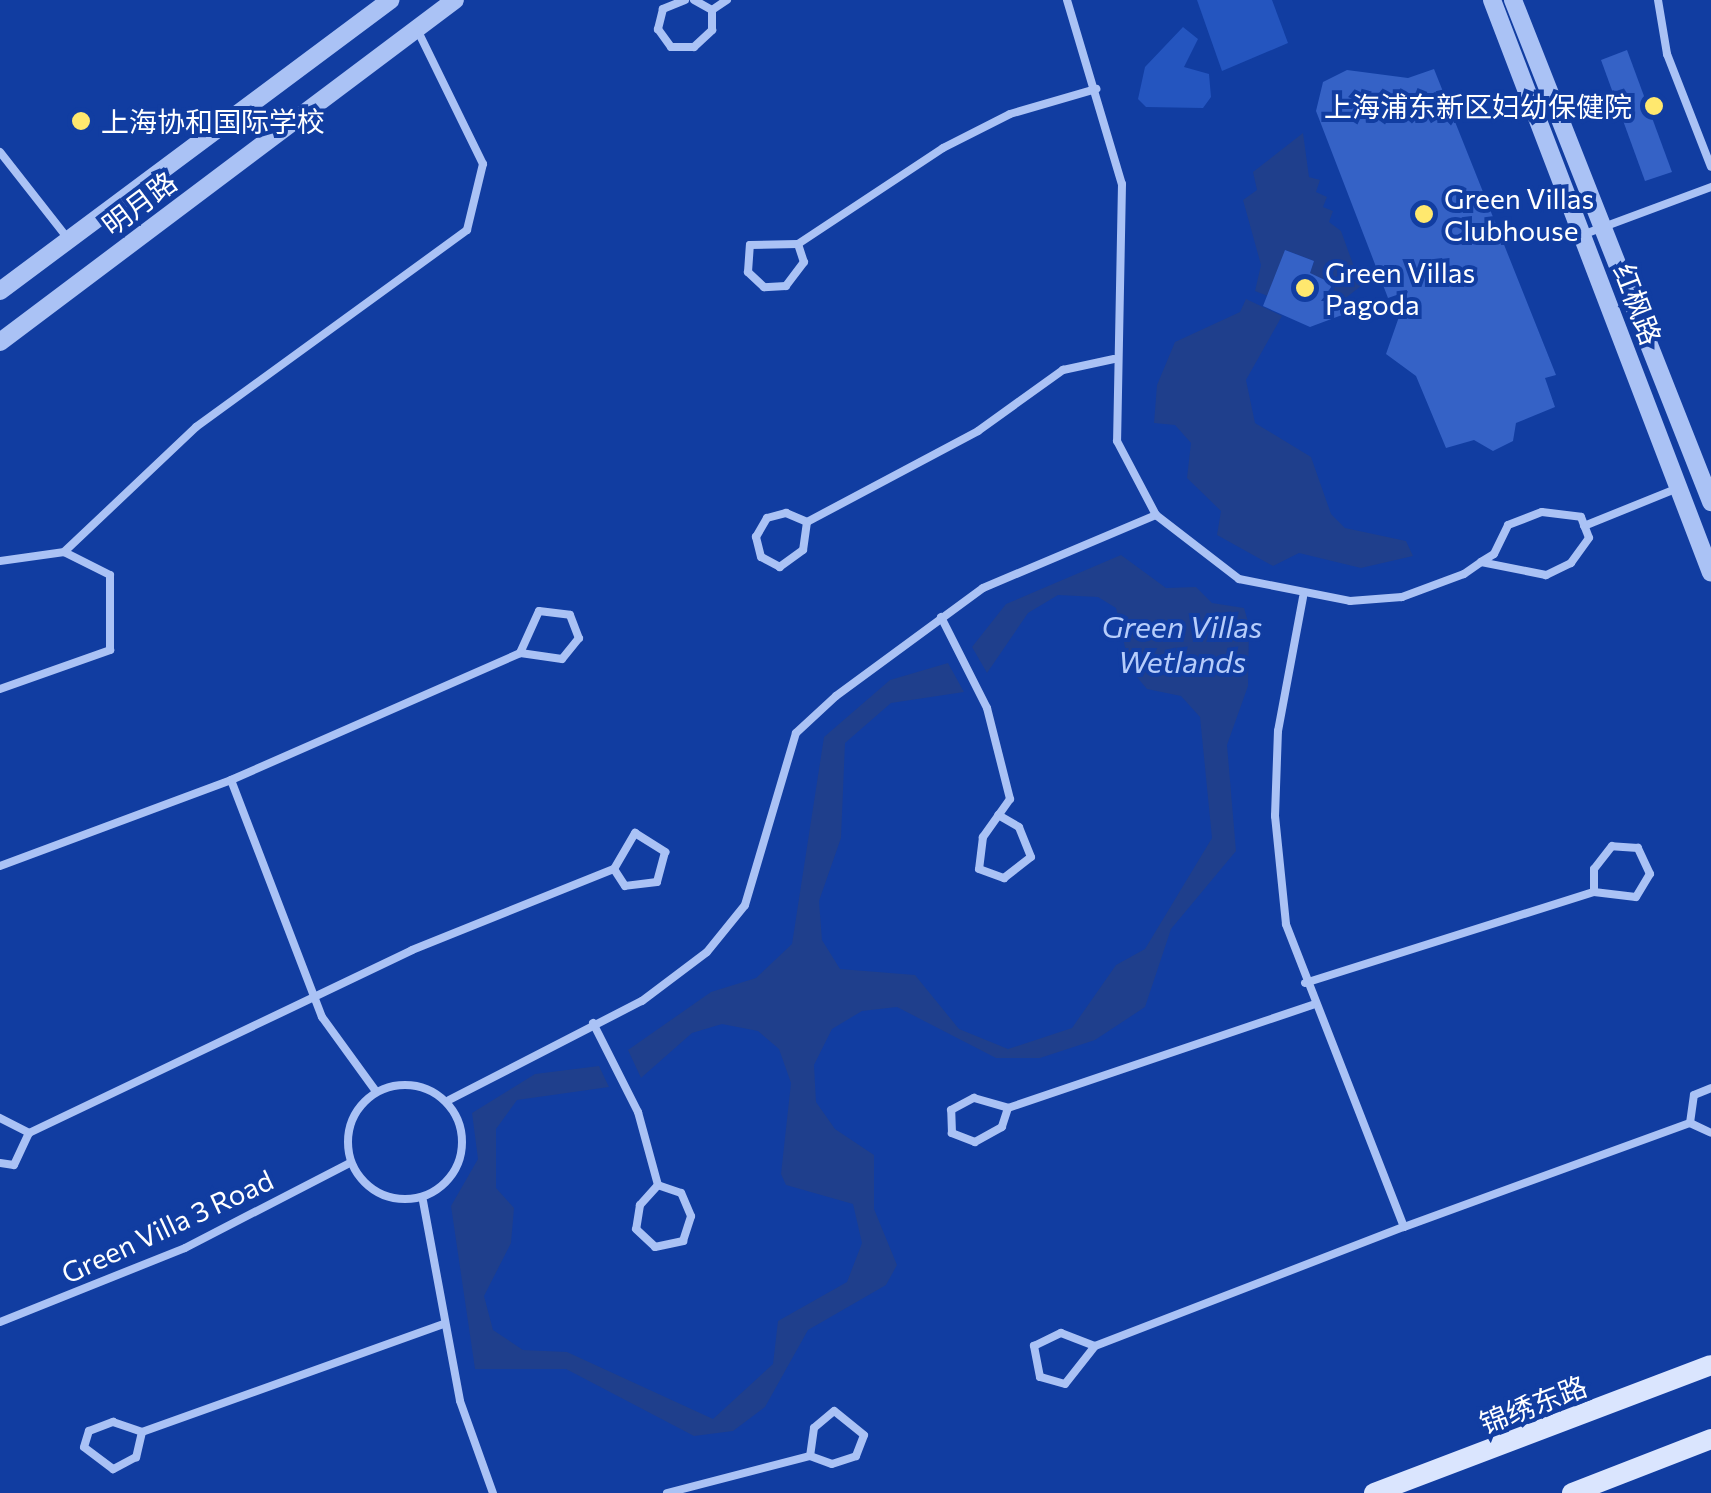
<!DOCTYPE html>
<meta charset="utf-8">
<style>
body{margin:0}
#map{position:relative;width:1711px;height:1493px;overflow:hidden;background:#113da1;font-family:Commissioner,"Noto Sans SC",sans-serif}
div>[style]{position:absolute}
.green>*{inset:0;background:#2455bf}
.water>*{inset:0;background:#1f3f8c}
.building>*{inset:0;background:#3562c6}
.service>*{height:8px;margin:-4px;padding:0 4px;transform-origin:4px;border-radius:4px;background:#aac2f5}
.service>.ring{margin:-4px;padding:0;box-sizing:content-box;background:none;border:8px solid #aac2f5;border-radius:50%}
.tertiary>*{height:18px;margin:-9px;padding:0 9px;transform-origin:9px;border-radius:9px;background:#aac2f5}
.secondary>*{height:20px;margin:-10px;padding:0 10px;transform-origin:10px;border-radius:10px;background:#dae5fe}
.dots>*{width:28px;height:28px;translate:-50% -50%;box-sizing:border-box;border:5px solid #113da1;border-radius:50%}
span{translate:-50% -50%;white-space:nowrap;text-align:center;line-height:1.15;-webkit-text-stroke:8px #113da1;paint-order:stroke}
.poi-label{font-size:28px;color:#fff}
.right{translate:-100% -50%;text-align:right}
.left{translate:0 -50%;text-align:left}
.street-label{font-size:28px;color:#fff}
.water-label{font-size:30px;color:#b6cdfb;font-style:italic}
</style>
<div id="map">
<div class="green">
<i style="clip-path:polygon(1197px 0,1272px 0,1288px 43px,1222px 71px)"></i>
<i style="clip-path:polygon(1183px 27px,1198px 39px,1184px 67px,1209px 74px,1211px 97px,1203px 108px,1146px 107px,1138px 99px,1145px 67px)"></i>
</div>
<div class="water">
<i style="clip-path:polygon(1303px 133px,1309px 177px,1320px 180px,1316px 192px,1327px 197px,1323px 207px,1333px 211px,1329px 222px,1341px 231px,1361px 286px,1338px 304px,1310px 273px,1314px 261px,1285px 250px,1275px 299px,1255px 291px,1261px 265px,1243px 200px,1257px 190px,1253px 172px)"></i>
<i style="clip-path:polygon(1246px 299px,1282px 316px,1246px 380px,1255px 423px,1311px 457px,1331px 514px,1345px 528px,1406px 541px,1413px 556px,1361px 568px,1299px 553px,1273px 566px,1217px 535px,1221px 511px,1187px 478px,1191px 443px,1175px 425px,1154px 423px,1157px 385px,1175px 342px,1240px 312px)"></i>
<i style="clip-path:polygon(1121px 555px,1166px 588px,1196px 587px,1212px 603px,1244px 608px,1249px 625px,1248px 686px,1227px 745px,1236px 851px,1171px 929px,1145px 1007px,1095px 1040px,1040px 1058px,996px 1058px,897px 1007px,862px 1011px,832px 1029px,814px 1065px,816px 1102px,835px 1129px,874px 1155px,874px 1209px,897px 1265px,886px 1285px,808px 1330px,765px 1407px,733px 1431px,694px 1436px,566px 1369px,475px 1369px,451px 1206px,478px 1159px,472px 1113px,535px 1074px,599px 1066px,609px 1087px,517px 1100px,496px 1129px,496px 1188px,514px 1208px,511px 1243px,484px 1296px,493px 1330px,523px 1350px,567px 1352px,713px 1419px,773px 1364px,778px 1321px,847px 1282px,862px 1243px,853px 1204px,786px 1185px,781px 1174px,791px 1083px,779px 1049px,758px 1031px,722px 1024px,692px 1033px,641px 1078px,628px 1050px,711px 992px,756px 978px,792px 944px,824px 737px,890px 680px,948px 663px,964px 692px,891px 703px,845px 743px,841px 838px,819px 901px,822px 940px,840px 969px,915px 975px,959px 1029px,1008px 1049px,1072px 1028px,1116px 965px,1145px 949px,1212px 838px,1200px 717px,1181px 696px,1147px 689px,1130px 669px,1116px 608px,1098px 597px,1058px 595px,1028px 613px,987px 673px,972px 647px,1006px 604px)"></i>
</div>
<div class="building">
<i style="clip-path:polygon(1627px 50px,1672px 172px,1645px 181px,1601px 60px)"></i>
<i style="clip-path:polygon(1434px 69px,1556px 375px,1545px 378px,1555px 407px,1516px 423px,1513px 441px,1493px 451px,1474px 440px,1446px 448px,1416px 376px,1386px 354px,1408px 291px,1388px 298px,1316px 111px,1323px 82px,1347px 70px,1408px 78px)"></i>
<i style="clip-path:polygon(1285px 250px,1314px 261px,1310px 273px,1329px 282px,1342px 315px,1310px 327px,1263px 306px)"></i>
</div>
<div class="service">
<i style="left:685px;top:0;width:24px;rotate:158deg"></i>
<i style="left:663px;top:9px;width:21px;rotate:104deg"></i>
<i style="left:658px;top:29px;width:22px;rotate:54deg"></i>
<i style="left:671px;top:47px;width:23px"></i>
<i style="left:694px;top:47px;width:25px;rotate:-43deg"></i>
<i style="left:712px;top:30px;width:20px;rotate:-90deg"></i>
<i style="left:694px;top:0;width:21px;rotate:29deg"></i>
<i style="left:1067px;top:0;width:192px;rotate:73.4deg"></i>
<i style="left:1122px;top:184px;width:257px;rotate:91.1deg"></i>
<i style="left:1117px;top:441px;width:84px;rotate:62.2deg"></i>
<i style="left:1156px;top:515px;width:105px;rotate:37.6deg"></i>
<i style="left:1239px;top:579px;width:113px;rotate:11.2deg"></i>
<i style="left:1350px;top:601px;width:52px;rotate:-4.4deg"></i>
<i style="left:1402px;top:597px;width:66px;rotate:-20.4deg"></i>
<i style="left:1464px;top:574px;width:21px;rotate:-35deg"></i>
<i style="left:1481px;top:562px;width:15px;rotate:-32deg"></i>
<i style="left:1494px;top:554px;width:32px;rotate:-64deg"></i>
<i style="left:1508px;top:525px;width:36px;rotate:-21deg"></i>
<i style="left:1542px;top:512px;width:39px;rotate:7deg"></i>
<i style="left:1581px;top:517px;width:22px;rotate:69deg"></i>
<i style="left:1589px;top:538px;width:31px;rotate:126deg"></i>
<i style="left:1571px;top:563px;width:28px;rotate:154deg"></i>
<i style="left:1546px;top:575px;width:66px;rotate:-168.7deg"></i>
<i style="left:1658px;top:0;width:55px;rotate:80.5deg"></i>
<i style="left:1667px;top:54px;width:121px;rotate:68.7deg"></i>
<i style="left:712px;top:10px;width:18px;rotate:-34deg"></i>
<i style="left:0;top:152px;width:112px;rotate:51.9deg"></i>
<i style="left:1582px;top:235px;width:138px;rotate:-20.4deg"></i>
<i style="left:798px;top:244px;width:19px;rotate:72deg"></i>
<i style="left:804px;top:262px;width:30px;rotate:127deg"></i>
<i style="left:786px;top:286px;width:22px;rotate:177deg"></i>
<i style="left:764px;top:287px;width:22px;rotate:-137deg"></i>
<i style="left:748px;top:272px;width:27px;rotate:-86deg"></i>
<i style="left:750px;top:245px;width:48px;rotate:-1.2deg"></i>
<i style="left:798px;top:244px;width:174px;rotate:-33.5deg"></i>
<i style="left:943px;top:148px;width:75px;rotate:-26.9deg"></i>
<i style="left:1010px;top:114px;width:90px;rotate:-16.2deg"></i>
<i style="left:807px;top:522px;width:28px;rotate:98deg"></i>
<i style="left:803px;top:550px;width:29px;rotate:144deg"></i>
<i style="left:780px;top:567px;width:21px;rotate:-152deg"></i>
<i style="left:761px;top:557px;width:21px;rotate:-104deg"></i>
<i style="left:756px;top:537px;width:22px;rotate:-60deg"></i>
<i style="left:767px;top:518px;width:20px;rotate:-15deg"></i>
<i style="left:786px;top:513px;width:23px;rotate:23deg"></i>
<i style="left:807px;top:522px;width:194px;rotate:-28deg"></i>
<i style="left:978px;top:431px;width:105px;rotate:-35.7deg"></i>
<i style="left:1063px;top:370px;width:52px;rotate:-12.2deg"></i>
<i style="left:1584px;top:526px;width:101px;rotate:-22deg"></i>
<i style="left:0;top:561px;width:65px;rotate:-8deg"></i>
<i style="left:64px;top:552px;width:182px;rotate:-43.4deg"></i>
<i style="left:196px;top:427px;width:335px;rotate:-36deg"></i>
<i style="left:467px;top:230px;width:68px;rotate:-76.4deg"></i>
<i style="left:483px;top:164px;width:150px;rotate:-116.1deg"></i>
<i style="left:941px;top:617px;width:102px;rotate:63.2deg"></i>
<i style="left:987px;top:708px;width:94px;rotate:75.8deg"></i>
<i style="left:1010px;top:799px;width:47px;rotate:125.4deg"></i>
<i style="left:983px;top:837px;width:32px;rotate:97deg"></i>
<i style="left:979px;top:869px;width:27px;rotate:20deg"></i>
<i style="left:1004px;top:878px;width:34px;rotate:-38deg"></i>
<i style="left:1031px;top:857px;width:32px;rotate:-112deg"></i>
<i style="left:1019px;top:827px;width:24px;rotate:-150deg"></i>
<i style="left:0;top:689px;width:117px;rotate:-19.5deg"></i>
<i style="left:110px;top:650px;width:75px;rotate:-90deg"></i>
<i style="left:110px;top:575px;width:51px;rotate:-153.4deg"></i>
<i style="left:231px;top:780px;width:316px;rotate:-23.7deg"></i>
<i style="left:520px;top:653px;width:46px;rotate:-65.7deg"></i>
<i style="left:539px;top:611px;width:31px;rotate:7deg"></i>
<i style="left:570px;top:615px;width:25px;rotate:69deg"></i>
<i style="left:579px;top:638px;width:27px;rotate:129deg"></i>
<i style="left:562px;top:659px;width:42px;rotate:-171.9deg"></i>
<i style="left:0;top:866px;width:246px;rotate:-20.4deg"></i>
<i style="left:231px;top:780px;width:254px;rotate:69deg"></i>
<i style="left:322px;top:1017px;width:90px;rotate:54deg"></i>
<i style="left:1305px;top:983px;width:303px;rotate:-17.5deg"></i>
<i style="left:1594px;top:892px;width:42px;rotate:6.8deg"></i>
<i style="left:1636px;top:897px;width:27px;rotate:-59deg"></i>
<i style="left:1650px;top:874px;width:29px;rotate:-115deg"></i>
<i style="left:1638px;top:848px;width:26px;rotate:-176deg"></i>
<i style="left:1612px;top:846px;width:29px;rotate:128deg"></i>
<i style="left:1594px;top:869px;width:23px;rotate:90deg"></i>
<i style="left:593px;top:1023px;width:100px;rotate:63.2deg"></i>
<i style="left:638px;top:1112px;width:76px;rotate:74.7deg"></i>
<i style="left:658px;top:1185px;width:27px;rotate:132deg"></i>
<i style="left:640px;top:1205px;width:24px;rotate:99deg"></i>
<i style="left:636px;top:1229px;width:26px;rotate:43deg"></i>
<i style="left:655px;top:1247px;width:29px;rotate:-12deg"></i>
<i style="left:683px;top:1241px;width:26px;rotate:-72deg"></i>
<i style="left:691px;top:1216px;width:25px;rotate:-113deg"></i>
<i style="left:681px;top:1193px;width:24px;rotate:-161deg"></i>
<i class="ring" style="left:348px;top:1085px;width:106px;height:106px"></i>
<i style="left:449px;top:1100px;width:217px;rotate:-27.2deg"></i>
<i style="left:642px;top:1001px;width:81px;rotate:-37deg"></i>
<i style="left:707px;top:952px;width:60px;rotate:-51deg"></i>
<i style="left:745px;top:905px;width:179px;rotate:-73.5deg"></i>
<i style="left:796px;top:733px;width:54px;rotate:-42.8deg"></i>
<i style="left:836px;top:696px;width:182px;rotate:-36.3deg"></i>
<i style="left:983px;top:588px;width:188px;rotate:-22.9deg"></i>
<i style="left:1008px;top:1108px;width:20px;rotate:108deg"></i>
<i style="left:1002px;top:1127px;width:31px;rotate:151deg"></i>
<i style="left:975px;top:1142px;width:25px;rotate:-159deg"></i>
<i style="left:952px;top:1133px;width:23px;rotate:-92deg"></i>
<i style="left:951px;top:1110px;width:26px;rotate:-28deg"></i>
<i style="left:974px;top:1098px;width:35px;rotate:16deg"></i>
<i style="left:1008px;top:1108px;width:322px;rotate:-18.7deg"></i>
<i style="left:0;top:1118px;width:33px;rotate:27deg"></i>
<i style="left:1690px;top:1123px;width:28px;rotate:-82deg"></i>
<i style="left:1694px;top:1095px;width:18px;rotate:-22deg"></i>
<i style="left:1690px;top:1123px;width:23px;rotate:25deg"></i>
<i style="left:0;top:1163px;width:14px;rotate:8deg"></i>
<i style="left:14px;top:1165px;width:35px;rotate:-65deg"></i>
<i style="left:29px;top:1133px;width:424px;rotate:-25.5deg"></i>
<i style="left:412px;top:950px;width:218px;rotate:-21.9deg"></i>
<i style="left:614px;top:869px;width:42px;rotate:-59.7deg"></i>
<i style="left:635px;top:833px;width:36px;rotate:32deg"></i>
<i style="left:665px;top:852px;width:31px;rotate:105deg"></i>
<i style="left:657px;top:882px;width:32px;rotate:173deg"></i>
<i style="left:625px;top:886px;width:20px;rotate:-123deg"></i>
<i style="left:423px;top:1201px;width:203px;rotate:79.5deg"></i>
<i style="left:460px;top:1401px;width:98px;rotate:70.3deg"></i>
<i style="left:1404px;top:1227px;width:304px;rotate:-20deg"></i>
<i style="left:0;top:1322px;width:199px;rotate:-21.8deg"></i>
<i style="left:185px;top:1248px;width:186px;rotate:-27.3deg"></i>
<i style="left:1095px;top:1346px;width:48px;rotate:128.3deg"></i>
<i style="left:1065px;top:1384px;width:26px;rotate:-164deg"></i>
<i style="left:1040px;top:1377px;width:32px;rotate:-101deg"></i>
<i style="left:1034px;top:1346px;width:30px;rotate:-26deg"></i>
<i style="left:1061px;top:1333px;width:36px;rotate:21deg"></i>
<i style="left:1095px;top:1346px;width:331px;rotate:-21.1deg"></i>
<i style="left:1404px;top:1227px;width:325px;rotate:-111.3deg"></i>
<i style="left:1286px;top:924px;width:109px;rotate:-95.8deg"></i>
<i style="left:1275px;top:816px;width:85px;rotate:-88deg"></i>
<i style="left:1278px;top:731px;width:136px;rotate:-79.4deg"></i>
<i style="left:142px;top:1432px;width:26px;rotate:103deg"></i>
<i style="left:136px;top:1457px;width:26px;rotate:152deg"></i>
<i style="left:113px;top:1469px;width:36px;rotate:-143deg"></i>
<i style="left:84px;top:1447px;width:17px;rotate:-73deg"></i>
<i style="left:89px;top:1431px;width:26px;rotate:-21deg"></i>
<i style="left:113px;top:1422px;width:31px;rotate:19deg"></i>
<i style="left:142px;top:1432px;width:321px;rotate:-19.7deg"></i>
<i style="left:667px;top:1493px;width:148px;rotate:-14.5deg"></i>
<i style="left:810px;top:1456px;width:23px;rotate:20deg"></i>
<i style="left:832px;top:1464px;width:25px;rotate:-18deg"></i>
<i style="left:856px;top:1456px;width:22px;rotate:-69deg"></i>
<i style="left:864px;top:1435px;width:38px;rotate:-141deg"></i>
<i style="left:834px;top:1411px;width:26px;rotate:140deg"></i>
<i style="left:814px;top:1428px;width:28px;rotate:98deg"></i>
</div>
<div class="tertiary">
<i style="left:1492px;top:0;width:613px;rotate:69.08deg"></i>
<i style="left:1513px;top:0;width:540px;rotate:68.47deg"></i>
<i style="left:0;top:291px;width:487px;rotate:-36.7deg"></i>
<i style="left:0;top:342px;width:569px;rotate:-36.93deg"></i>
</div>
<div class="secondary">
<i style="left:1374px;top:1493px;width:360px;rotate:-20.8deg"></i>
<i style="left:1572px;top:1493px;width:149px;rotate:-21.2deg"></i>
</div>
<div class="dots">
<i style="left:1654px;top:106px;background:#ffe86e"></i>
<i style="left:81px;top:121px;background:#ffe86e"></i>
<i style="left:1424px;top:214px;background:#ffe86e"></i>
<i style="left:1305px;top:288px;background:#ffe86e"></i>
</div>
<div class="poi-label">
<span class="right" style="left:1632px;top:106px">上海浦东新区妇幼保健院</span>
<span class="left" style="left:101px;top:121px">上海协和国际学校</span>
<span class="left" style="left:1444px;top:214px">Green Villas<br>Clubhouse</span>
<span class="left" style="left:1325px;top:288px">Green Villas<br>Pagoda</span>
</div>
<div class="street-label">
<span style="left:139px;top:203px;rotate:-37deg">明月路</span>
<span style="left:1638px;top:304px;rotate:69deg">红枫路</span>
<span style="left:167px;top:1226px;rotate:-25deg">Green Villa 3 Road</span>
<span style="left:1533px;top:1404px;rotate:-21deg">锦绣东路</span>
</div>
<div class="water-label">
<span style="left:1182px;top:643px">Green Villas<br>Wetlands</span>
</div>
</div>
